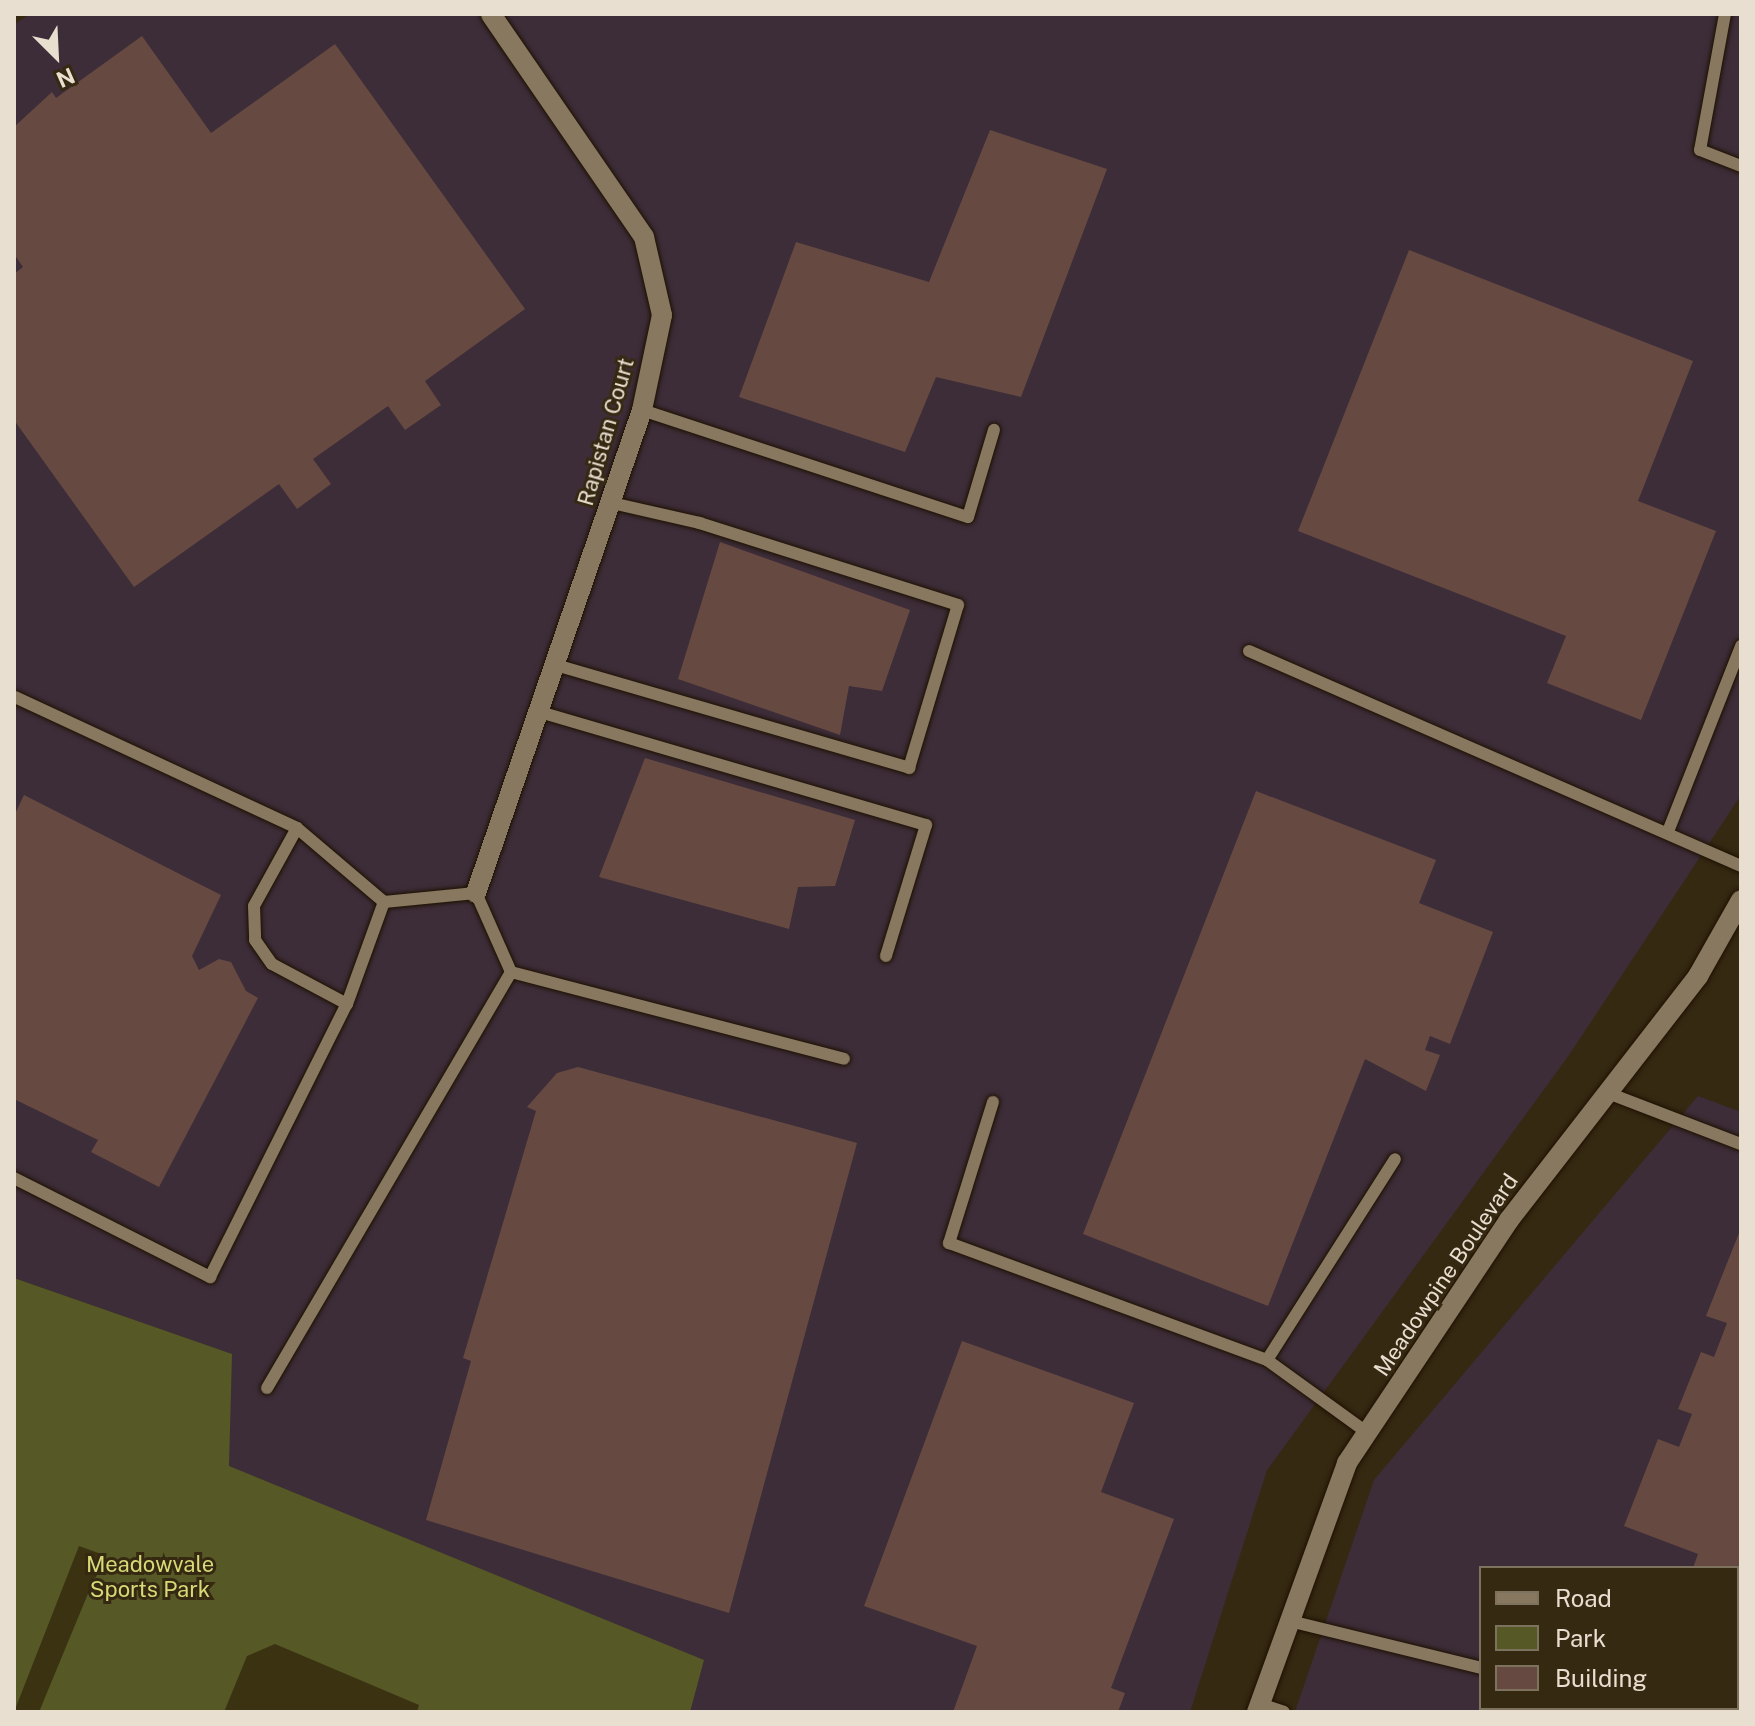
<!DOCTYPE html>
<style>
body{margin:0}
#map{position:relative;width:1755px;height:1726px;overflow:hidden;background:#362912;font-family:"Public Sans",sans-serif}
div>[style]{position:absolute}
.industrial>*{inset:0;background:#3d2d38}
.green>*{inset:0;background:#565826}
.sand>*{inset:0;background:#3b3212}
.building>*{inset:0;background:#664a41}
.roads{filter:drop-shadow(0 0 2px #1d1100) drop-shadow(0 0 2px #1d1100)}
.service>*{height:12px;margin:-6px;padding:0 6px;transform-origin:6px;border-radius:6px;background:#88785f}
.minor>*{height:20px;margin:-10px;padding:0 10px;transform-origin:10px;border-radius:10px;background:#88785f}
span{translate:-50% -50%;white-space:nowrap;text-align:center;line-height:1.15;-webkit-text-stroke:6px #362912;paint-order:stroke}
.street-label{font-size:22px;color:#e8dfd1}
.park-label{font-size:22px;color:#d6da77}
.frame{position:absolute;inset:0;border:16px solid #e8dfd1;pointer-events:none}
.legend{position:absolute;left:1479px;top:1566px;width:260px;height:144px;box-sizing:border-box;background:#362912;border:2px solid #7d725e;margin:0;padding:10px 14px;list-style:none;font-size:24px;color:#e8dfd1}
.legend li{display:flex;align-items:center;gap:16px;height:40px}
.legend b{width:40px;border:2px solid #7d725e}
.north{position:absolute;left:16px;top:16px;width:80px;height:80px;-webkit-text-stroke:6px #362912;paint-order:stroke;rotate:156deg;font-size:22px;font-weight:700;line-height:32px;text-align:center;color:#e8dfd1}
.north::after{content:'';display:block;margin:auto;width:28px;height:36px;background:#e8dfd1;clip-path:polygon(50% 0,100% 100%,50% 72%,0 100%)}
</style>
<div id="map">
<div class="industrial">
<i style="clip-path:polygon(30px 14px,1741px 14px,1741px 795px,1569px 1055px,1267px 1470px,1190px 1712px,690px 1712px,703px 1660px,228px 1466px,231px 1354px,14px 1278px,14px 25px)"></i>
<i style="clip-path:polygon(evenodd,1698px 1096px,1741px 1112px,1741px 1712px,1295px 1712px,1374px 1480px,1698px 1096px,1481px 1568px,1737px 1568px,1737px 1708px,1481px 1708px,1481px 1568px)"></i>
</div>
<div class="green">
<i style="clip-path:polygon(14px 1278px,232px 1354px,229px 1466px,704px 1660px,690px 1712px,14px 1712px)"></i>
</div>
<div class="sand">
<i style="clip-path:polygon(79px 1546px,104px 1555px,39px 1712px,14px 1712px)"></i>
<i style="clip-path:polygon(275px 1644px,419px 1705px,417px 1712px,224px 1712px,247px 1656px)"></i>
</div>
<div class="building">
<i style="clip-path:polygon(142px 36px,211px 133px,335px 44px,525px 309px,425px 381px,441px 405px,405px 430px,388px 406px,313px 459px,331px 484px,297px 509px,279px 484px,134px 587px,14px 420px,14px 274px,23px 267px,14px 254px,14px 127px,52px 92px,56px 98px)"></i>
<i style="clip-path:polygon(990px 130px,1107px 169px,1021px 397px,936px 377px,905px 452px,739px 397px,796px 242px,929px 282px)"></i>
<i style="clip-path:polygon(1409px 250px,1693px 361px,1638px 501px,1716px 531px,1641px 720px,1547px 683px,1566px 636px,1298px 531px)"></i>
<i style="clip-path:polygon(720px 542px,910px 610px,882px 691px,849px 686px,840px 735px,678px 679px)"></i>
<i style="clip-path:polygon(645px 758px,855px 820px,835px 886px,798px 887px,789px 929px,599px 877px)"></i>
<i style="clip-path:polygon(1256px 791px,1436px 860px,1419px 903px,1493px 932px,1450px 1044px,1430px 1036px,1425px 1050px,1440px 1055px,1426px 1091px,1365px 1059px,1268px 1306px,1083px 1234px)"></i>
<i style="clip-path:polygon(24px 795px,221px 895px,192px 956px,199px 970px,219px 959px,231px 962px,246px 991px,258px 998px,159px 1187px,91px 1152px,98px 1140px,16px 1100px,14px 816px)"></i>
<i style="clip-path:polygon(578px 1067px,857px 1143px,729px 1613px,426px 1520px,471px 1361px,463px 1358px,536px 1111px,527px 1107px,557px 1073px)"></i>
<i style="clip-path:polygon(1741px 1228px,1741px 1621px,1737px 1568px,1693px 1568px,1698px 1554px,1624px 1526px,1658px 1439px,1679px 1447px,1692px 1414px,1678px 1409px,1701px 1352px,1714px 1357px,1727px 1323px,1706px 1316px)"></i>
<i style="clip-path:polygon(962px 1341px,1134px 1403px,1101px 1492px,1174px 1519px,1111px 1688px,1125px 1693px,1118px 1712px,953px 1712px,977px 1646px,864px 1606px)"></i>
</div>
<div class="roads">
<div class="service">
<i style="left:1725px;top:14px;width:138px;rotate:100.4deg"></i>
<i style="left:1700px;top:150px;width:44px;rotate:21.3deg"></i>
<i style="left:642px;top:410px;width:343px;rotate:18.2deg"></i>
<i style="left:968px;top:517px;width:91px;rotate:-73.4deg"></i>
<i style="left:1249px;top:651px;width:537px;rotate:23.6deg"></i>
<i style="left:559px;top:666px;width:365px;rotate:16.2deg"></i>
<i style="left:909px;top:768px;width:170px;rotate:-73.3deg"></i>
<i style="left:958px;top:605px;width:271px;rotate:-162.4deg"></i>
<i style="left:700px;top:523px;width:90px;rotate:-167.2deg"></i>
<i style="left:15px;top:697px;width:311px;rotate:24.9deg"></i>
<i style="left:297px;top:828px;width:114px;rotate:40.4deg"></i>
<i style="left:384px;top:902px;width:92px;rotate:-5.6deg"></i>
<i style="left:476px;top:893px;width:86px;rotate:66.1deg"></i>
<i style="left:511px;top:972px;width:344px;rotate:14.6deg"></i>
<i style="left:543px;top:713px;width:399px;rotate:16.3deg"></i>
<i style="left:926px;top:825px;width:137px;rotate:107deg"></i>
<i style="left:297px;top:828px;width:89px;rotate:118.9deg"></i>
<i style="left:254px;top:906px;width:34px;rotate:88deg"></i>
<i style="left:255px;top:940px;width:29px;rotate:55deg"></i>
<i style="left:272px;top:964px;width:85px;rotate:28.1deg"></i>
<i style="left:1669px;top:829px;width:197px;rotate:-68.5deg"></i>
<i style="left:1608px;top:1093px;width:142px;rotate:21deg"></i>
<i style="left:993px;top:1102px;width:148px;rotate:107.3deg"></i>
<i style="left:949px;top:1243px;width:339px;rotate:20.2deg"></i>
<i style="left:1267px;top:1360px;width:125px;rotate:35.9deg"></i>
<i style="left:14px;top:1178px;width:220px;rotate:26.8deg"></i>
<i style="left:210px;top:1277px;width:305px;rotate:-63.4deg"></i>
<i style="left:347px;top:1004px;width:109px;rotate:-70.1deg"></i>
<i style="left:1267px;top:1360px;width:238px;rotate:-57.5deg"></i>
<i style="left:267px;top:1388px;width:482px;rotate:-59.6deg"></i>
<i style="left:1290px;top:1621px;width:197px;rotate:13.8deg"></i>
<i style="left:1260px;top:1704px;width:25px;rotate:18deg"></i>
<i style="left:1705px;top:1708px;width:23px;rotate:10deg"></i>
</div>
<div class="minor">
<i style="left:476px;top:893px;width:511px;rotate:-71.03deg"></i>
<i style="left:642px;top:410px;width:97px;rotate:-78.1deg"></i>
<i style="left:662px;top:315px;width:80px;rotate:-103deg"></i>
<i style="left:644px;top:237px;width:270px;rotate:-124.5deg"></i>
<i style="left:1257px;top:1712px;width:265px;rotate:-70.1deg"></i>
<i style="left:1347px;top:1463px;width:292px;rotate:-56.3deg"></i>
<i style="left:1509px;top:1220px;width:309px;rotate:-52.2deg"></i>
<i style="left:1698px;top:976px;width:87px;rotate:-60.5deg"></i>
</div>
</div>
<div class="street-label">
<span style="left:606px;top:432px;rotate:-74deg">Rapistan Court</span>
<span style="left:1446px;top:1275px;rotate:-56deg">Meadowpine Boulevard</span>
</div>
<div class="park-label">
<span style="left:150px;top:1577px">Meadowvale<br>Sports Park</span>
</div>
<div class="frame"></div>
<ul class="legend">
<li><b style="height:10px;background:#88785f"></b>Road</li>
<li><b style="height:22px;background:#565826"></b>Park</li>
<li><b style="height:22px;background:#664a41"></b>Building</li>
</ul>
<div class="north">N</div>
</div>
